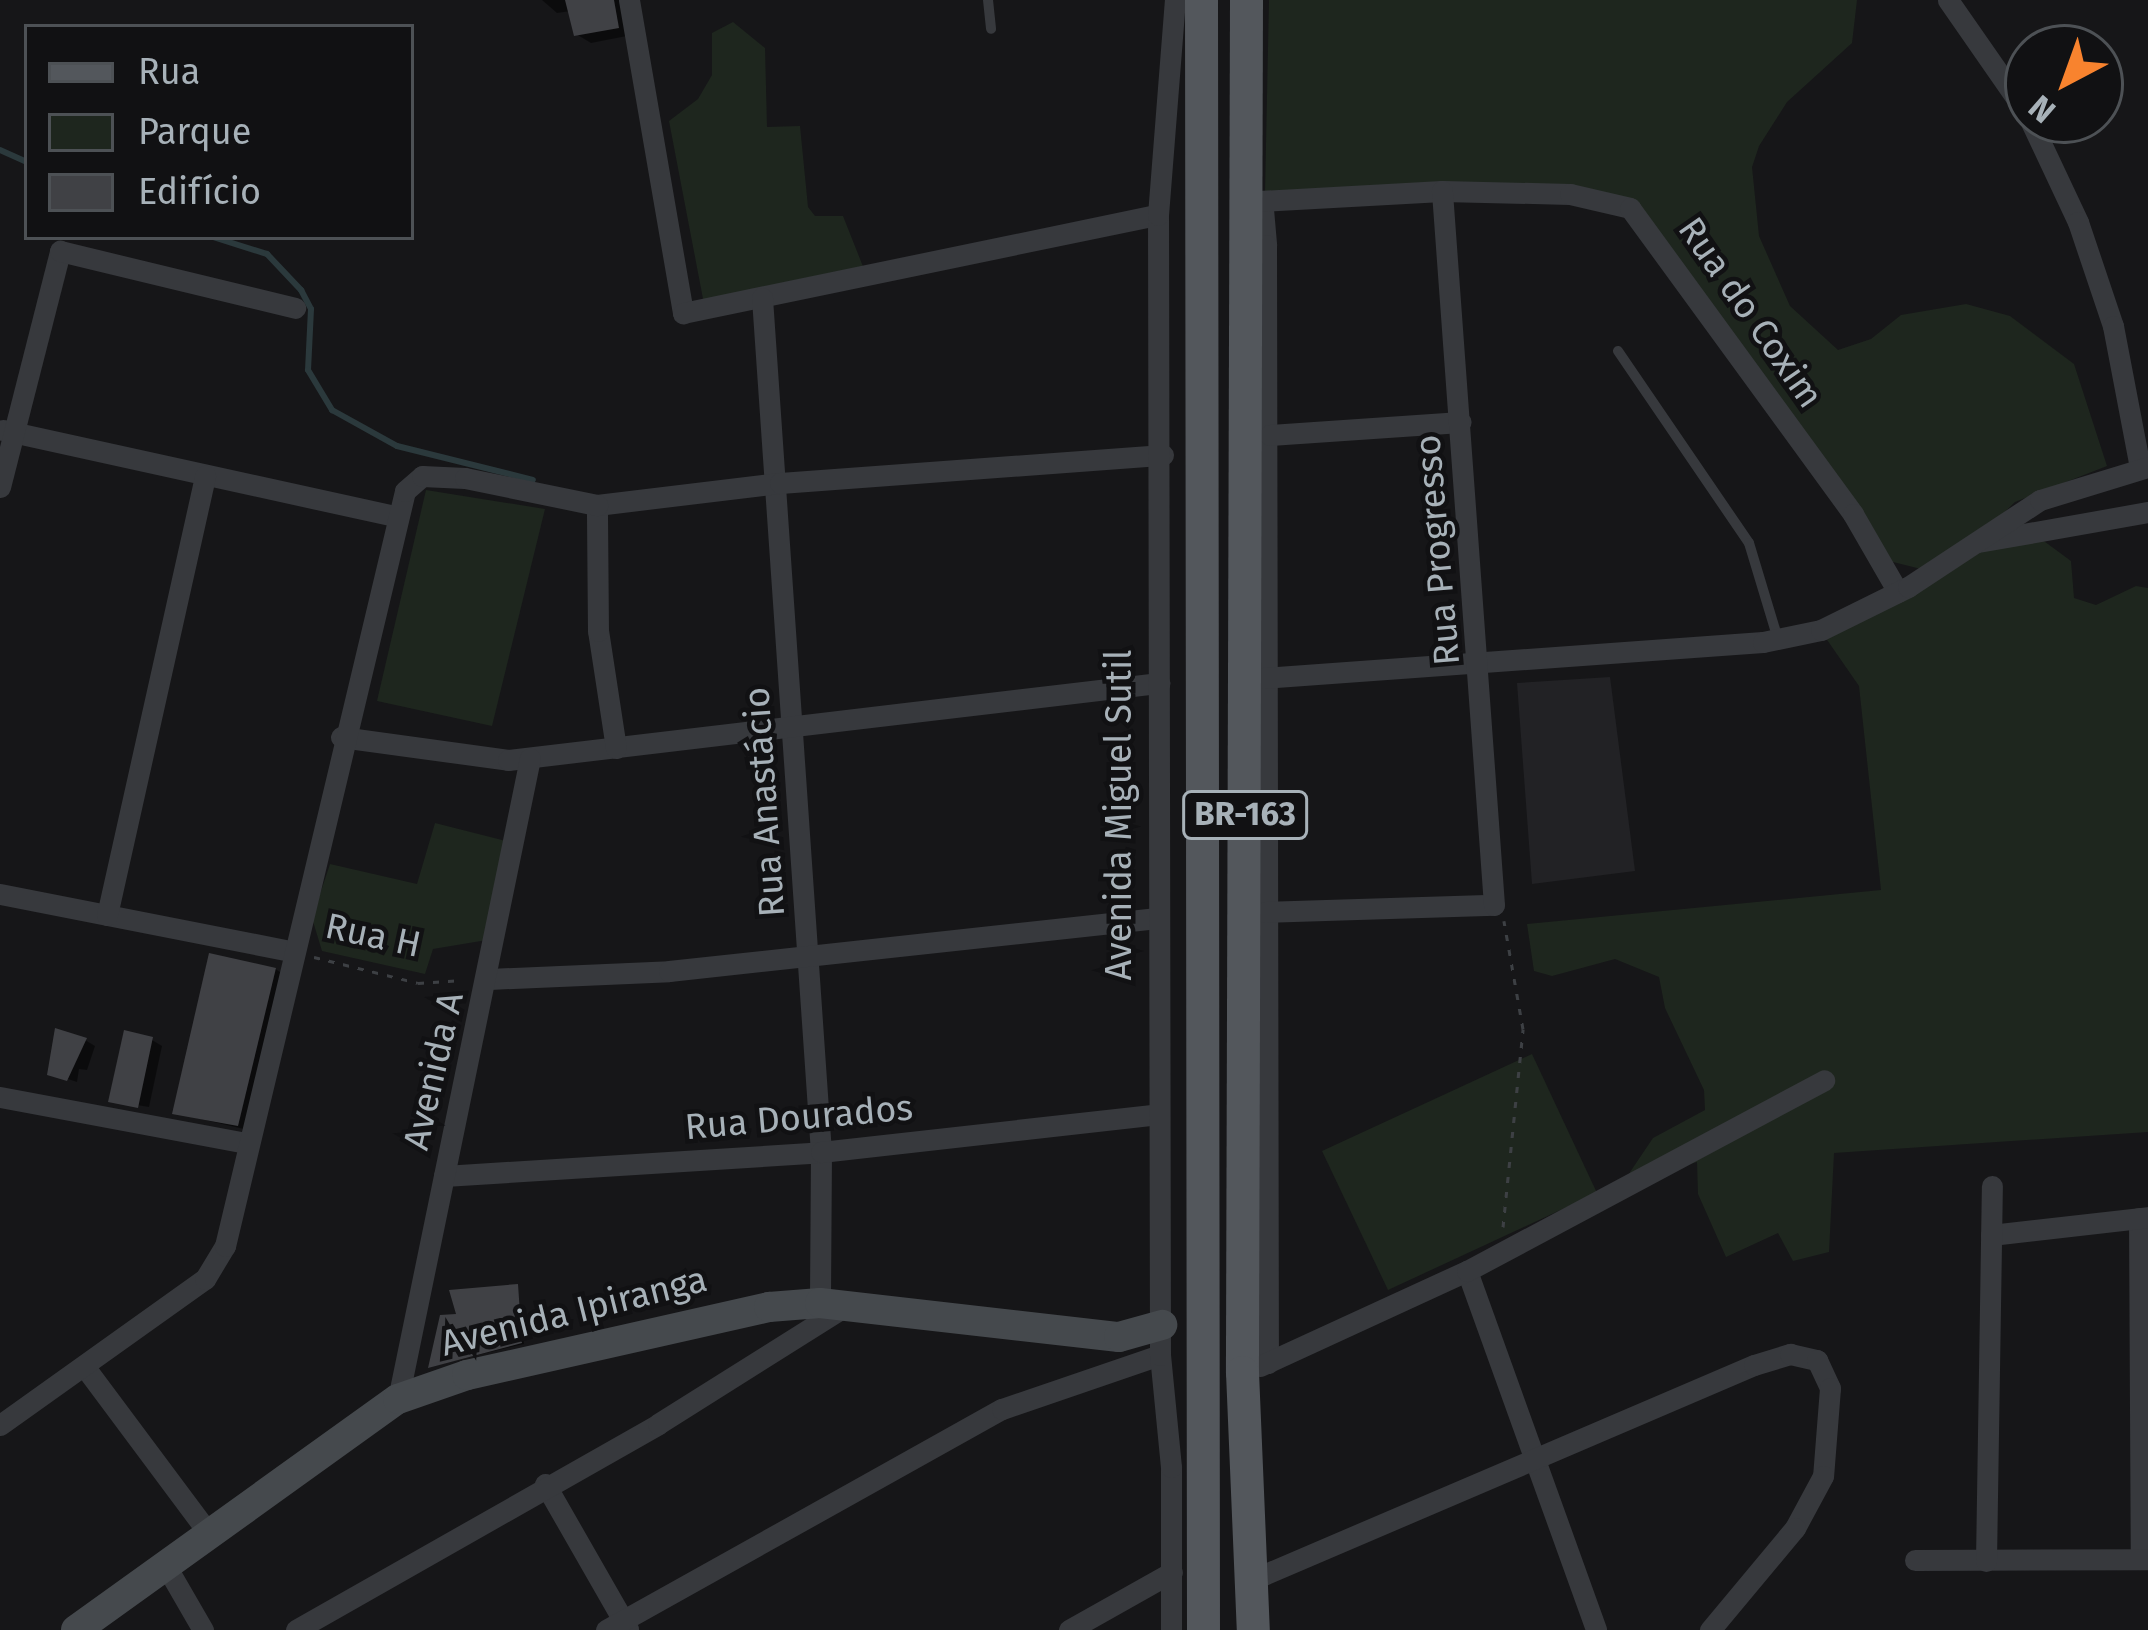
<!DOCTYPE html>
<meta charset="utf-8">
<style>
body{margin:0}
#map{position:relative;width:2148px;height:1630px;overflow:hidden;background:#161618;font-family:"Fira Sans",sans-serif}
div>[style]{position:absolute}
.built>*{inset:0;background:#222225}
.green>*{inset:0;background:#1e261e}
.shadow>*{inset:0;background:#0007}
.stream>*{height:6px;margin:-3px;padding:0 3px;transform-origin:3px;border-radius:3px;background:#2b393c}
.building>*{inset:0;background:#404145}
.path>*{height:3px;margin-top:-1.5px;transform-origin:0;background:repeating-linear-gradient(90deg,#3d4044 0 6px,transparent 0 15px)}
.lane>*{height:10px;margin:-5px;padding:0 5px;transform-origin:5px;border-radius:5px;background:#37393d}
.street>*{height:21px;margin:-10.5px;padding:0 10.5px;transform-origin:10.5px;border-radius:10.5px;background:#37393d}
.secondary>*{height:30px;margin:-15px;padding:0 15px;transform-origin:15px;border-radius:15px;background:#45494d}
.primary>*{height:33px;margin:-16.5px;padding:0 16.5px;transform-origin:16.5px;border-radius:16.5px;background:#53575c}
span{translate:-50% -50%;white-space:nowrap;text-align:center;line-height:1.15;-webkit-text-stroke:9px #111113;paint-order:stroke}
.shield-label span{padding:3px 9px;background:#111113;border:3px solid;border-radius:9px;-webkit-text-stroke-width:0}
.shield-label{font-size:33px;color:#a7b1b8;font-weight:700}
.street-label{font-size:36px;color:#a7b1b8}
.legend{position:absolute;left:24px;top:24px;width:390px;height:216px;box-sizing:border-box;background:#111113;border:3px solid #4d5155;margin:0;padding:15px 21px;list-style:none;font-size:36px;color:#a7b1b8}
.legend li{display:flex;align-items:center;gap:24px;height:60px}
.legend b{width:60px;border:3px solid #4d5155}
.north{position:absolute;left:2004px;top:24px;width:120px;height:120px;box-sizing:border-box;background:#111113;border:3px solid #4d5155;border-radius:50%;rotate:221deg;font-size:33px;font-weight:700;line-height:48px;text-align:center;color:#a7b1b8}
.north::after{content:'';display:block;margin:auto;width:42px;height:54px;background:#f8832e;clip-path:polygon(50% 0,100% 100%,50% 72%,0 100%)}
</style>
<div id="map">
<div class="built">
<i style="clip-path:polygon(1610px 677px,1635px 871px,1532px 884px,1517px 683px)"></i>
</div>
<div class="green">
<i style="clip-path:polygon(1269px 0,1857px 0,1852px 43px,1787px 102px,1759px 146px,1752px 167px,1759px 236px,1790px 306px,1838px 350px,1871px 339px,1901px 315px,1966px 304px,2010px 316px,2074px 364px,2107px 466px,2015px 502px,1959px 556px,2033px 533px,2071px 561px,2074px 598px,2096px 605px,2136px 586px,2148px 588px,2148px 1132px,1834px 1153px,1829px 1252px,1793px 1261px,1778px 1233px,1726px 1257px,1698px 1194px,1697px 1162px,1622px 1184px,1653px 1138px,1705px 1110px,1704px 1090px,1665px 1008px,1659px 977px,1615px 959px,1552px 976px,1534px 971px,1527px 924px,1881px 890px,1859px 686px,1823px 634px,1937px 573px,1889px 561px,1612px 196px,1265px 193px)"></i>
<i style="clip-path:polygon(733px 22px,765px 48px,767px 127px,800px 126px,808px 207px,815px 216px,843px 216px,864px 269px,704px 304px,669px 121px,698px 99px,712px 75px,712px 33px)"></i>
<i style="clip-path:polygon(426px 490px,545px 509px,492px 726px,377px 701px)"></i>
<i style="clip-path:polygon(435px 823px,506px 841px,487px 940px,433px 949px,425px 974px,322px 951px,312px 918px,330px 864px,417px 884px)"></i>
<i style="clip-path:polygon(1532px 1054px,1597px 1193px,1388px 1290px,1322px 1151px)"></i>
</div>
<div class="shadow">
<i style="clip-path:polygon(542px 0,629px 0,632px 35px,591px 43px,576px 34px,571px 11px,557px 13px)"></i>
<i style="clip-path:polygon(274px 968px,283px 974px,248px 1130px,175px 1113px)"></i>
<i style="clip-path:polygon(85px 1040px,95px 1046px,87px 1070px,79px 1069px,77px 1082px,56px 1075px)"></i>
<i style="clip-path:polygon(152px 1040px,162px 1046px,149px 1107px,112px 1101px)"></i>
<i style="clip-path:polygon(517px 1287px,524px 1344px,432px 1366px)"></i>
</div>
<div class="stream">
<i style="left:0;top:150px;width:30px;rotate:24deg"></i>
<i style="left:213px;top:237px;width:57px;rotate:17.5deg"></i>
<i style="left:267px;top:254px;width:50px;rotate:46.6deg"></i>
<i style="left:301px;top:290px;width:21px;rotate:62deg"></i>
<i style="left:311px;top:309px;width:61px;rotate:92.8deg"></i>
<i style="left:308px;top:370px;width:47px;rotate:59deg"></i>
<i style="left:332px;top:410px;width:74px;rotate:29deg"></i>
<i style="left:397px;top:446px;width:140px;rotate:14deg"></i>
</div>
<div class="building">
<i style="clip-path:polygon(565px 0,614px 0,619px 28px,574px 36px)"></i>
<i style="clip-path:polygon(209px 953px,276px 968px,238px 1126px,172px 1114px)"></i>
<i style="clip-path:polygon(55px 1028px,87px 1038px,67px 1081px,47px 1075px)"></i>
<i style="clip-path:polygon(124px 1030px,153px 1037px,138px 1108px,108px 1102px)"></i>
<i style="clip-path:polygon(518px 1284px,522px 1343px,428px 1368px,440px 1315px,456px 1314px,449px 1290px)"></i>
</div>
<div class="path">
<i style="left:314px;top:957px;width:107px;rotate:14deg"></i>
<i style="left:418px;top:983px;width:45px;rotate:-3.8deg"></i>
<i style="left:1503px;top:1227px;width:199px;rotate:-84.2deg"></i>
<i style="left:1523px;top:1029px;width:110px;rotate:-100deg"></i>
</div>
<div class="lane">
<i style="left:988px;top:0;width:29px;rotate:84deg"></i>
<i style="left:1618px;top:351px;width:232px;rotate:55.7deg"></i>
<i style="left:1749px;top:543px;width:100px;rotate:73.2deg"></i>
</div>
<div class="street">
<i style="left:629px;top:0;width:318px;rotate:80.2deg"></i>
<i style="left:683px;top:313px;width:485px;rotate:-11.7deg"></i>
<i style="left:1948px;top:0;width:140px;rotate:55.2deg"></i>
<i style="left:2030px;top:120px;width:113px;rotate:64.8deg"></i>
<i style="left:2078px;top:222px;width:110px;rotate:71.4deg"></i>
<i style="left:2113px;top:326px;width:145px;rotate:79.2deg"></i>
<i style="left:1245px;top:195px;width:23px;rotate:38deg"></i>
<i style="left:1263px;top:209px;width:36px;rotate:85deg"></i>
<i style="left:1266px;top:245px;width:1118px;rotate:89.9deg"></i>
<i style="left:1259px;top:201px;width:183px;rotate:-3.1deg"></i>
<i style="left:1442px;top:191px;width:128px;rotate:1.3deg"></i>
<i style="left:1570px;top:194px;width:62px;rotate:13.1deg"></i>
<i style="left:1630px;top:208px;width:379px;rotate:53.9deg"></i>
<i style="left:1853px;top:514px;width:90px;rotate:60deg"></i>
<i style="left:762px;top:298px;width:856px;rotate:86.05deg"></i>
<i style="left:821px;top:1152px;width:151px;rotate:90.4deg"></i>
<i style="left:3px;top:430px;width:401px;rotate:12.4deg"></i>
<i style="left:1270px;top:435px;width:191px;rotate:-3.9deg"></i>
<i style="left:0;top:487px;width:244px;rotate:-75.7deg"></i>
<i style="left:60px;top:251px;width:242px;rotate:13.6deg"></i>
<i style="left:1978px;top:542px;width:173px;rotate:-10deg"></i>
<i style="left:1263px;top:678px;width:501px;rotate:-4.12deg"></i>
<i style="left:1763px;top:642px;width:59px;rotate:-11.7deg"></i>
<i style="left:1821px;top:630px;width:97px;rotate:-26.3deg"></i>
<i style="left:1908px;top:587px;width:158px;rotate:-33.4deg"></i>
<i style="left:2040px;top:500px;width:113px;rotate:-17deg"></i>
<i style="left:341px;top:737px;width:169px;rotate:7.8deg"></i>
<i style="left:508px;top:760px;width:656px;rotate:-6.75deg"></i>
<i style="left:616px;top:748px;width:118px;rotate:-98.7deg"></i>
<i style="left:598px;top:631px;width:126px;rotate:-90.5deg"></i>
<i style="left:597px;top:505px;width:184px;rotate:-6.9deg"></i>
<i style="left:780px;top:483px;width:384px;rotate:-4.2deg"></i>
<i style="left:0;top:894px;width:297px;rotate:11.1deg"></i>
<i style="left:1265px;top:912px;width:229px;rotate:-1.8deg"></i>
<i style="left:1494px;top:905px;width:716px;rotate:-94.17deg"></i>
<i style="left:107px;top:915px;width:450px;rotate:-77.4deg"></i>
<i style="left:489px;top:979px;width:180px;rotate:-2.5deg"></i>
<i style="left:669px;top:971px;width:491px;rotate:-6.2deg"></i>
<i style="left:0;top:1097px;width:249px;rotate:10.6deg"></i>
<i style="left:444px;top:1176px;width:378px;rotate:-3.6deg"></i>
<i style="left:821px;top:1152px;width:340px;rotate:-6.4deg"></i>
<i style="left:2139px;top:1218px;width:341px;rotate:89.7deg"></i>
<i style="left:1991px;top:1235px;width:158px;rotate:-6.5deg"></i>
<i style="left:1467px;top:1271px;width:381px;rotate:70.2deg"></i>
<i style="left:84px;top:1366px;width:209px;rotate:53.3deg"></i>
<i style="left:1260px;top:1366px;width:228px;rotate:-24.7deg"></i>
<i style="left:1467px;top:1271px;width:405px;rotate:-28.1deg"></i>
<i style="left:398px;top:1399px;width:654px;rotate:-78.36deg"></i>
<i style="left:0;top:1425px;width:252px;rotate:-35.5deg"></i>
<i style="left:205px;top:1279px;width:39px;rotate:-59deg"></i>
<i style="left:225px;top:1246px;width:776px;rotate:-76.59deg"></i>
<i style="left:405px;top:491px;width:23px;rotate:-41deg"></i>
<i style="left:422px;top:476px;width:43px;rotate:2.7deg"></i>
<i style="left:465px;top:478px;width:135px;rotate:11.6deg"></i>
<i style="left:545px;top:1484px;width:167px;rotate:60.2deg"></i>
<i style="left:1915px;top:1560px;width:233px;rotate:-0.2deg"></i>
<i style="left:1986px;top:1561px;width:375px;rotate:-89.1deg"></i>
<i style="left:166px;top:1566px;width:74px;rotate:60deg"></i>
<i style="left:1254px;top:1579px;width:544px;rotate:-23.17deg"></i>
<i style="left:1754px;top:1365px;width:38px;rotate:-17deg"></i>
<i style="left:1790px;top:1354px;width:28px;rotate:13deg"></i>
<i style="left:1817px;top:1360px;width:31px;rotate:65deg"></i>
<i style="left:1830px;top:1388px;width:88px;rotate:94.5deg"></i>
<i style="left:1823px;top:1476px;width:59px;rotate:118.3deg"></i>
<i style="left:1795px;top:1528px;width:133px;rotate:129.8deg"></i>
<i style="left:296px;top:1630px;width:417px;rotate:-29.6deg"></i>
<i style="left:658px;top:1424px;width:220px;rotate:-32.2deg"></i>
<i style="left:606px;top:1630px;width:453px;rotate:-29.2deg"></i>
<i style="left:1002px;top:1409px;width:167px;rotate:-18.9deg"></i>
<i style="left:1069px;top:1630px;width:118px;rotate:-29.4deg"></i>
<i style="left:1171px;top:1630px;width:163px;rotate:-90deg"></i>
<i style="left:1171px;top:1467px;width:113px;rotate:-95.6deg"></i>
<i style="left:1160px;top:1355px;width:1140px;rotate:-90.1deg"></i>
<i style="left:1158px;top:215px;width:216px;rotate:-85.5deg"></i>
</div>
<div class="secondary">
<i style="left:76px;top:1630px;width:396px;rotate:-35.7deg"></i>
<i style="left:398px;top:1399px;width:73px;rotate:-19.2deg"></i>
<i style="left:467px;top:1375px;width:310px;rotate:-12.7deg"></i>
<i style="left:769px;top:1307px;width:51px;rotate:-4.5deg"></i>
<i style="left:820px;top:1303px;width:301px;rotate:6.5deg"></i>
<i style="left:1119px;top:1337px;width:45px;rotate:-15.6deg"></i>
</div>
<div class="primary">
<i style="left:1201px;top:0;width:1630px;rotate:89.93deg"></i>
<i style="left:1246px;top:0;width:1372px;rotate:90.17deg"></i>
<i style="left:1242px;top:1372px;width:258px;rotate:87.6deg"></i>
</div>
<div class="shield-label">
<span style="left:1245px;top:815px">BR-163</span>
</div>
<div class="street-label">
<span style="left:1750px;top:313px;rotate:55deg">Rua do Coxim</span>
<span style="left:1438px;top:550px;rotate:-95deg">Rua Progresso</span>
<span style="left:765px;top:802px;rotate:-94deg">Rua Anastácio</span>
<span style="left:1120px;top:815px;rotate:-90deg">Avenida Miguel Sutil</span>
<span style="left:373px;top:936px;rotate:12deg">Rua H</span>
<span style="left:434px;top:1071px;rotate:-77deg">Avenida A</span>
<span style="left:799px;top:1118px;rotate:-5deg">Rua Dourados</span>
<span style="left:574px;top:1312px;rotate:-14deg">Avenida Ipiranga</span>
</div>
<ul class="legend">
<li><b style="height:15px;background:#53575c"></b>Rua</li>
<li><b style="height:33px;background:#1e261e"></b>Parque</li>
<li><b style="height:33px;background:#404145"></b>Edifício</li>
</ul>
<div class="north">N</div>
</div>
